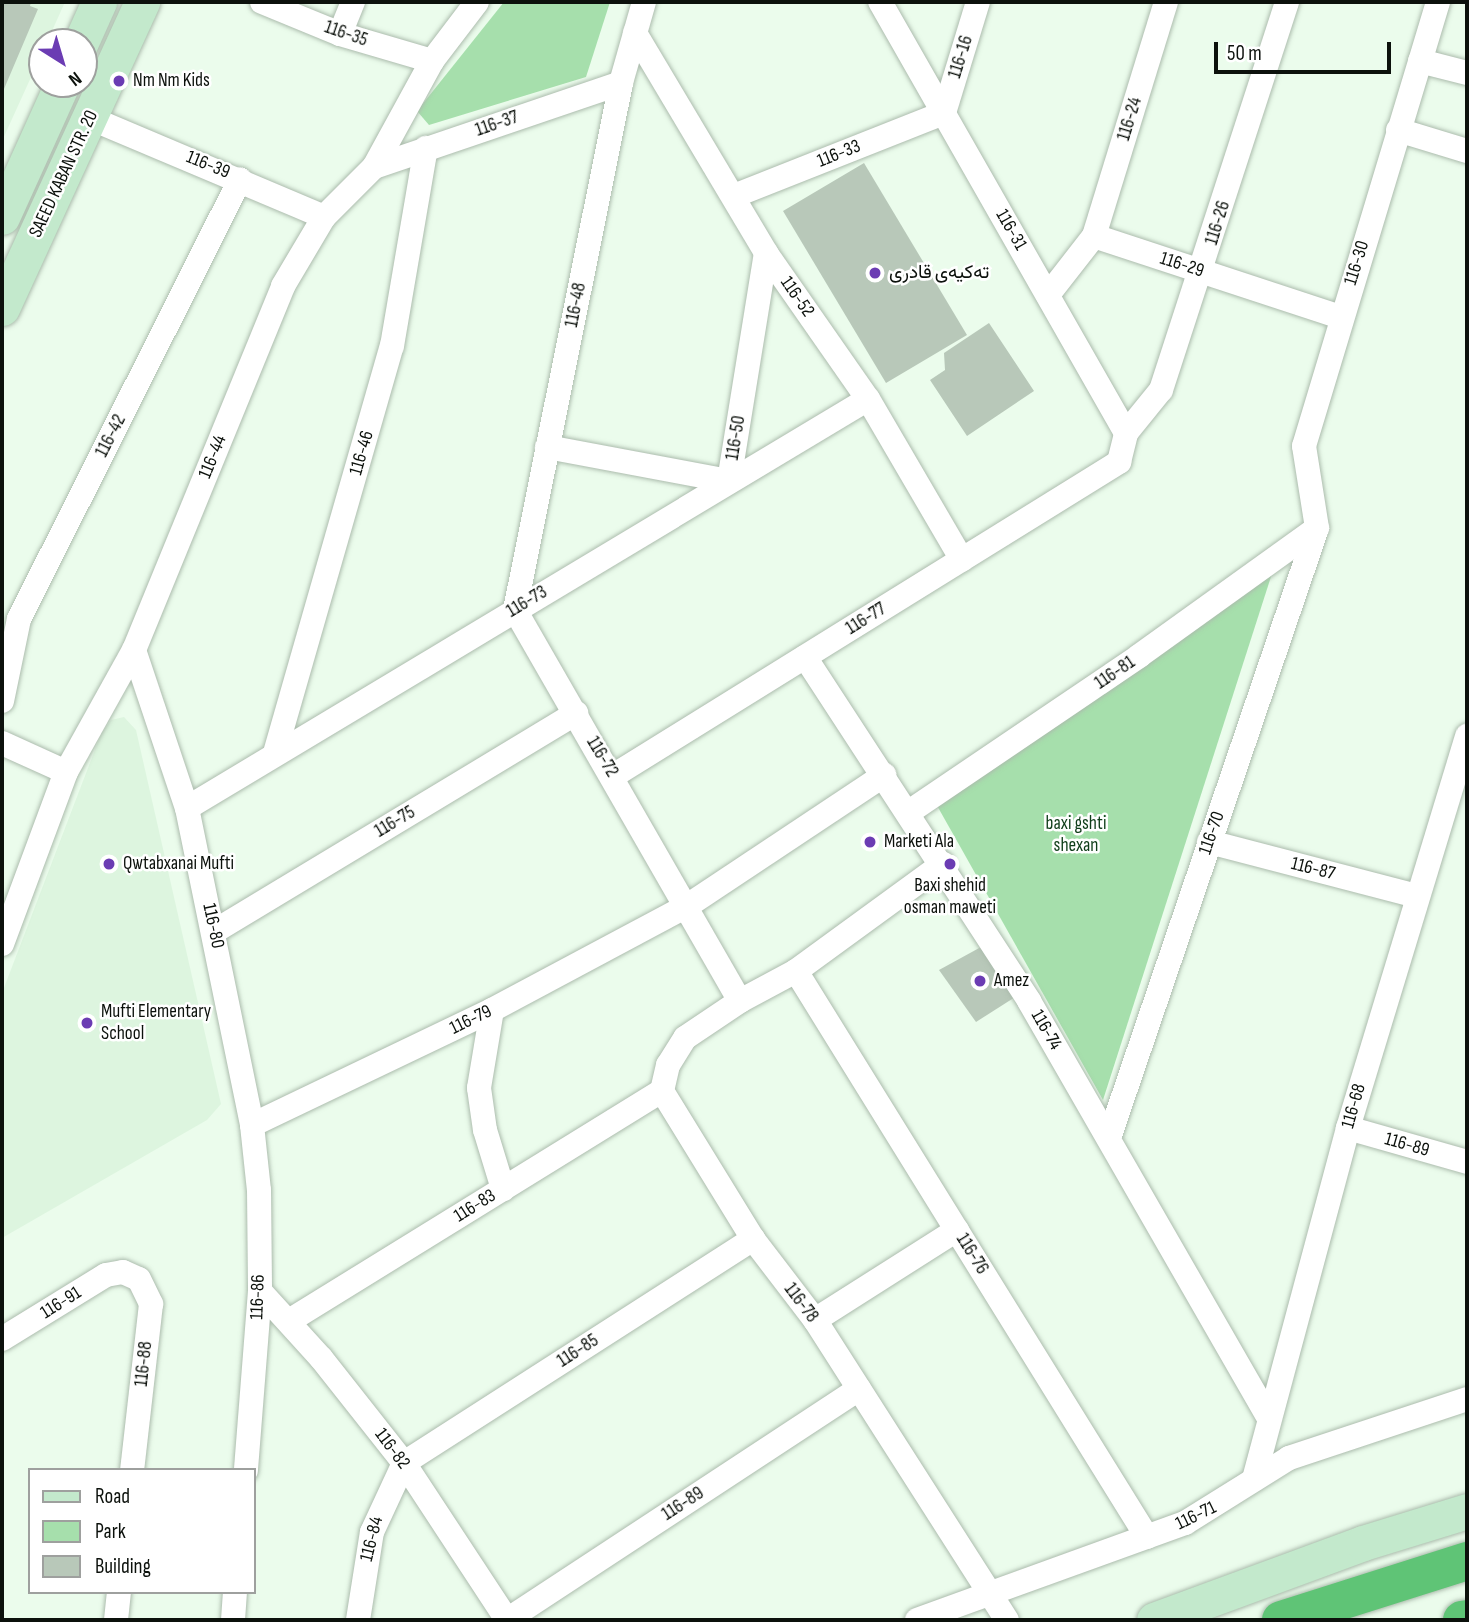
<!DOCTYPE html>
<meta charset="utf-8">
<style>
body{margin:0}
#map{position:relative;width:1469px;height:1622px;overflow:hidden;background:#ebfcec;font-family:"Sofia Sans Condensed",Vazirmatn,sans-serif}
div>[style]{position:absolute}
.built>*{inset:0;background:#ddf5df}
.green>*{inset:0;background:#a6dfac}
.building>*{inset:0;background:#b8c8b9}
.roads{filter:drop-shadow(0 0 2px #acbcad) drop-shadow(0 0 2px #acbcad)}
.minor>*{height:24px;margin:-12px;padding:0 12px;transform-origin:12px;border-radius:12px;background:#fff}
.secondary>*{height:35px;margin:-17.5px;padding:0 17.5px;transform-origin:17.5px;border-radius:17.5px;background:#c3e9cc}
.trunk>*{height:38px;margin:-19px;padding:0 19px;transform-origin:19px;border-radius:19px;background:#5fc476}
.dots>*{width:19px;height:19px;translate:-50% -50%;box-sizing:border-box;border:4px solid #fff;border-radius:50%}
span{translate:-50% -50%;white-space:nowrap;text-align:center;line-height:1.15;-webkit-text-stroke:5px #fff;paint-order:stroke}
.street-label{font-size:19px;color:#0c110c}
.poi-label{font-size:19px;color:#0c110c}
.left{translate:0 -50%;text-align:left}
.park-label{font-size:19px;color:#0e3d18}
.frame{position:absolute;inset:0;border:4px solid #0c110c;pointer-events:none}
.legend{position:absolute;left:28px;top:1468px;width:228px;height:126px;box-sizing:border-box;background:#fff;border:2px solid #9ea09e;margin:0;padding:9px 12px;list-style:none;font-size:21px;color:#0c110c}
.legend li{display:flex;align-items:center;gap:14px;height:35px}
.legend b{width:35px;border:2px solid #9ea09e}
.north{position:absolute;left:28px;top:28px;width:70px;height:70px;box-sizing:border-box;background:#fff;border:2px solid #9ea09e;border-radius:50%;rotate:143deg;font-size:19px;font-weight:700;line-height:28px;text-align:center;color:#0c110c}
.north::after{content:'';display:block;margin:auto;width:24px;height:32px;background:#6b3cb3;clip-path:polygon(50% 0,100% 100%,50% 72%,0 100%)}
.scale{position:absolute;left:1214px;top:42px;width:177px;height:32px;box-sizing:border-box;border:4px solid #0c110c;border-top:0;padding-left:9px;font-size:21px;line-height:24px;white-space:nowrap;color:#0c110c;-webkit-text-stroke:5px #fff;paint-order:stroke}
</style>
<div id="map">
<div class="built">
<i style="clip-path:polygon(2px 2px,65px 2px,47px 42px,42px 42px,42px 53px,2px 141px)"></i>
<i style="clip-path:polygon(124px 717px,136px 730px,221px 1104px,207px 1120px,2px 1238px,2px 993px,101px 734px,111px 720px)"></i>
</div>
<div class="green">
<i style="clip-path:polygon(504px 2px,610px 2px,586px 77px,429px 125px,417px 111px)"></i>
<i style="clip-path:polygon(1276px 561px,1103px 1100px,935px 802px)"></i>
</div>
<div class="building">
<i style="clip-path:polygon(2px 2px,31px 2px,30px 6px,38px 9px,4px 89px)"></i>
<i style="clip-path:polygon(864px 163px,967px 335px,886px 383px,783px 211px)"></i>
<i style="clip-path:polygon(989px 323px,1034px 391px,967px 436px,930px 380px,945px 370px,944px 353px)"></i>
<i style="clip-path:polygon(981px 947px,1023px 992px,976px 1022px,939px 970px)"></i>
</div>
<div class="roads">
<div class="minor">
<i style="left:262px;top:2px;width:84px;rotate:22.3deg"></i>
<i style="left:340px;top:34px;width:96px;rotate:16.4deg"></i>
<i style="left:644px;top:2px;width:84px;rotate:105.9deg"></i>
<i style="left:621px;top:83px;width:538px;rotate:101.37deg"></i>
<i style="left:515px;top:610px;width:451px;rotate:60.1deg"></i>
<i style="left:740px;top:1001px;width:64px;rotate:-28.2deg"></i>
<i style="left:796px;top:971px;width:182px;rotate:-36.1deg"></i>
<i style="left:635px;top:33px;width:256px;rotate:59.2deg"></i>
<i style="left:766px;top:253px;width:178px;rotate:55.1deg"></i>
<i style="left:868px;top:399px;width:186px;rotate:59.7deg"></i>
<i style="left:340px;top:34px;width:35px;rotate:-68deg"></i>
<i style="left:1420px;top:61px;width:49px;rotate:14.3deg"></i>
<i style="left:90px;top:118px;width:254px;rotate:22.9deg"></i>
<i style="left:1398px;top:130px;width:72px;rotate:16.9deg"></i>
<i style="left:374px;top:167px;width:261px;rotate:-18.8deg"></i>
<i style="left:734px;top:196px;width:226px;rotate:-21.6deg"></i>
<i style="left:944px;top:113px;width:116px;rotate:-73deg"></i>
<i style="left:1094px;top:236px;width:245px;rotate:-72.9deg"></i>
<i style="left:1048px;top:295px;width:75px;rotate:-52.1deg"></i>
<i style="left:1094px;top:236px;width:259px;rotate:18.2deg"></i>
<i style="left:1126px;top:433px;width:55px;rotate:-50.9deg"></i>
<i style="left:1161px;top:390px;width:408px;rotate:-72deg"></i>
<i style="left:547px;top:447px;width:185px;rotate:10.6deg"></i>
<i style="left:729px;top:481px;width:231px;rotate:-80.8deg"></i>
<i style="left:134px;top:650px;width:167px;rotate:71.5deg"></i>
<i style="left:187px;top:808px;width:324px;rotate:78.4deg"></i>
<i style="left:252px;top:1125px;width:65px;rotate:83.9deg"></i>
<i style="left:259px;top:1190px;width:101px;rotate:89.4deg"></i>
<i style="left:260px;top:1291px;width:180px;rotate:94.5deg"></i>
<i style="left:805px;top:657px;width:411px;rotate:56.9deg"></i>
<i style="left:1029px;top:1001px;width:479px;rotate:60.1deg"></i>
<i style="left:2px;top:701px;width:84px;rotate:-78.3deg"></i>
<i style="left:19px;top:619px;width:492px;rotate:-63.3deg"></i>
<i style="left:2px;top:743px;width:70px;rotate:24.4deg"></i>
<i style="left:275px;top:753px;width:423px;rotate:-74deg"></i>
<i style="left:392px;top:346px;width:201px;rotate:-80.3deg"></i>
<i style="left:613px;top:776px;width:596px;rotate:-31.82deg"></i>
<i style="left:1119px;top:462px;width:30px;rotate:-76deg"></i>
<i style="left:1126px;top:433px;width:496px;rotate:-119.7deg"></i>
<i style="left:187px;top:808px;width:794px;rotate:-30.99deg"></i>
<i style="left:909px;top:812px;width:278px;rotate:-34.1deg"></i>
<i style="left:1139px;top:656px;width:219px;rotate:-35.7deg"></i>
<i style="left:1209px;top:842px;width:215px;rotate:14.6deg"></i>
<i style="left:215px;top:931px;width:422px;rotate:-31.1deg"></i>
<i style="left:2px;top:944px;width:184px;rotate:-69.6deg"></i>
<i style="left:66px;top:772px;width:140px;rotate:-60.9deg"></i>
<i style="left:134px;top:650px;width:393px;rotate:-67.7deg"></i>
<i style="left:283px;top:286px;width:80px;rotate:-59.3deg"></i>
<i style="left:324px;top:217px;width:71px;rotate:-45deg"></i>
<i style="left:374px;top:167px;width:121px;rotate:-61.3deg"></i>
<i style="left:432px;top:61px;width:74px;rotate:-52.7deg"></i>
<i style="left:796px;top:971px;width:666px;rotate:58.2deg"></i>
<i style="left:740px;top:1001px;width:66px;rotate:146.1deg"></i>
<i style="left:685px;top:1038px;width:32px;rotate:122deg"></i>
<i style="left:668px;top:1065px;width:27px;rotate:103deg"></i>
<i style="left:662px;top:1091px;width:174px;rotate:58.4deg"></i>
<i style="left:753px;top:1239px;width:102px;rotate:52.6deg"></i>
<i style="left:815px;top:1320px;width:356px;rotate:57.4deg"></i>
<i style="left:492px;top:1010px;width:79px;rotate:99.5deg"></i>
<i style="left:479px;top:1088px;width:42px;rotate:81.9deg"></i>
<i style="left:485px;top:1130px;width:62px;rotate:73deg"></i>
<i style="left:252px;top:1125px;width:266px;rotate:-25.6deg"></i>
<i style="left:492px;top:1010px;width:221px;rotate:-28.1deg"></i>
<i style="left:687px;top:906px;width:237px;rotate:-33.6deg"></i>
<i style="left:1348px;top:1128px;width:124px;rotate:15.9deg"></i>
<i style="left:1109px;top:1138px;width:644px;rotate:-71.17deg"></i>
<i style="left:1317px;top:528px;width:83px;rotate:-99deg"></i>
<i style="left:1304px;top:446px;width:464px;rotate:-73.2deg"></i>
<i style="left:260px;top:1291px;width:91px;rotate:47.7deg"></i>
<i style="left:321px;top:1358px;width:134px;rotate:51.7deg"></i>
<i style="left:404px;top:1463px;width:188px;rotate:56.7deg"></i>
<i style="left:815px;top:1320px;width:168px;rotate:-32.4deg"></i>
<i style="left:289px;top:1321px;width:438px;rotate:-31.7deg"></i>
<i style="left:2px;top:1339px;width:122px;rotate:-31.6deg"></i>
<i style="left:106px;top:1275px;width:17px;rotate:-10deg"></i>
<i style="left:123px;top:1272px;width:17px;rotate:24deg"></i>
<i style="left:139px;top:1279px;width:28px;rotate:64deg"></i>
<i style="left:151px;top:1304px;width:167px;rotate:96.5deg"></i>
<i style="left:1254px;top:1479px;width:363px;rotate:-75deg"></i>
<i style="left:1348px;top:1128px;width:410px;rotate:-73.1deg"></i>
<i style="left:116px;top:1620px;width:28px;rotate:-84deg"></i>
<i style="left:233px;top:1620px;width:28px;rotate:-86deg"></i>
<i style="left:358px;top:1620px;width:89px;rotate:-81deg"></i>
<i style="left:372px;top:1532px;width:76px;rotate:-65.1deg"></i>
<i style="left:404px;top:1463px;width:415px;rotate:-32.7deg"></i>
<i style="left:507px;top:1620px;width:421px;rotate:-33.3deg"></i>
<i style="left:917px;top:1620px;width:285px;rotate:-19.9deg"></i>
<i style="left:1185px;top:1523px;width:123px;rotate:-32deg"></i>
<i style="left:1289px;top:1458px;width:188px;rotate:-18.3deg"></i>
</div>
<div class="secondary">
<i style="left:81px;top:42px;width:44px;rotate:-65.8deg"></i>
<i style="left:2px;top:217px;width:146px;rotate:-65.7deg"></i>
<i style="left:2px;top:308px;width:337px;rotate:-65.4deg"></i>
<i style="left:1154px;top:1620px;width:223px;rotate:-20.2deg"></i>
<i style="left:1363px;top:1543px;width:109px;rotate:-17.1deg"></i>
</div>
<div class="trunk">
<i style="left:1281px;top:1620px;width:195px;rotate:-17.6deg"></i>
<i style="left:1462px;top:1620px;width:5px;rotate:-11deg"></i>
</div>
</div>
<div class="dots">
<i style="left:119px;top:81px;background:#6b3cb3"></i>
<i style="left:875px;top:273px;background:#6b3cb3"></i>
<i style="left:870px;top:842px;background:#6b3cb3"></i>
<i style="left:109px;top:864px;background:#6b3cb3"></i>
<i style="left:950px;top:864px;background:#6b3cb3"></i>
<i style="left:980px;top:981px;background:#6b3cb3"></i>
<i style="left:87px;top:1023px;background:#6b3cb3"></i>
</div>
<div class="street-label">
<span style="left:346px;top:34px;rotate:19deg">116-35</span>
<span style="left:961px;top:57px;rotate:-73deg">116-16</span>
<span style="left:1130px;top:119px;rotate:-73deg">116-24</span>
<span style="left:497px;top:124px;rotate:-19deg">116-37</span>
<span style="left:839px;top:154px;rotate:-22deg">116-33</span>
<span style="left:208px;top:165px;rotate:22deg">116-39</span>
<span style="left:64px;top:174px;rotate:-65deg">SAEED KABAN STR. 20</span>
<span style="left:1218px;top:223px;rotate:-73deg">116-26</span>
<span style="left:1011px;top:230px;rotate:60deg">116-31</span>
<span style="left:1357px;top:263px;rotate:-73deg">116-30</span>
<span style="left:1182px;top:265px;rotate:18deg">116-29</span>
<span style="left:797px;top:297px;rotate:55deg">116-52</span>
<span style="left:576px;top:305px;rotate:-79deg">116-48</span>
<span style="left:111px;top:436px;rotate:-63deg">116-42</span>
<span style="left:736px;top:438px;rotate:-81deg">116-50</span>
<span style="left:362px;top:453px;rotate:-74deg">116-46</span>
<span style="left:213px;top:457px;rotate:-68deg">116-44</span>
<span style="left:527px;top:602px;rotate:-31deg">116-73</span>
<span style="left:866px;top:619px;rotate:-32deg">116-77</span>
<span style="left:1115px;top:673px;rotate:-34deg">116-81</span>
<span style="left:602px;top:757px;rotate:59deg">116-72</span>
<span style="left:395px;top:822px;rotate:-31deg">116-75</span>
<span style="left:1212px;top:833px;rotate:-71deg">116-70</span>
<span style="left:1313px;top:869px;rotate:14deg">116-87</span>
<span style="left:213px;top:926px;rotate:78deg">116-80</span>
<span style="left:471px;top:1020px;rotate:-26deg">116-79</span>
<span style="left:1046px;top:1030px;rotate:60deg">116-74</span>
<span style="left:1354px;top:1106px;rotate:-74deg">116-68</span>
<span style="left:1407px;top:1145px;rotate:16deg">116-89</span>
<span style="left:475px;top:1206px;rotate:-32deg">116-83</span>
<span style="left:972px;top:1254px;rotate:58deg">116-76</span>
<span style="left:258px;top:1297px;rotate:-88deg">116-86</span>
<span style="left:61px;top:1303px;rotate:-32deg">116-91</span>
<span style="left:801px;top:1303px;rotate:53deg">116-78</span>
<span style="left:578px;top:1351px;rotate:-33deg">116-85</span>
<span style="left:144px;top:1364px;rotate:-84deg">116-88</span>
<span style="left:392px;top:1449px;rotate:53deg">116-82</span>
<span style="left:683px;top:1504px;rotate:-33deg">116-89</span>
<span style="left:1196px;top:1516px;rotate:-26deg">116-71</span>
<span style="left:372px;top:1539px;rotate:-76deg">116-84</span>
</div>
<div class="poi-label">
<span class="left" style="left:133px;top:81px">Nm Nm Kids</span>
<span class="left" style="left:889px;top:273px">تەکیەی قادری</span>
<span class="left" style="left:884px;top:842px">Marketi Ala</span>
<span class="left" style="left:123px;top:864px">Qwtabxanai Mufti</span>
<span style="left:950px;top:897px">Baxi shehid<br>osman maweti</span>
<span class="left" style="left:994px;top:981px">Amez</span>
<span class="left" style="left:101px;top:1023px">Mufti Elementary<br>School</span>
</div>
<div class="park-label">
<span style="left:1076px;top:835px">baxi gshti<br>shexan</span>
</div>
<div class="frame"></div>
<ul class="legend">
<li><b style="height:9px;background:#c3e9cc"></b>Road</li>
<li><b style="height:19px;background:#a6dfac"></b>Park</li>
<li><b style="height:19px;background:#b8c8b9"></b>Building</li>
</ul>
<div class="north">N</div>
<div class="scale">50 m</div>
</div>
